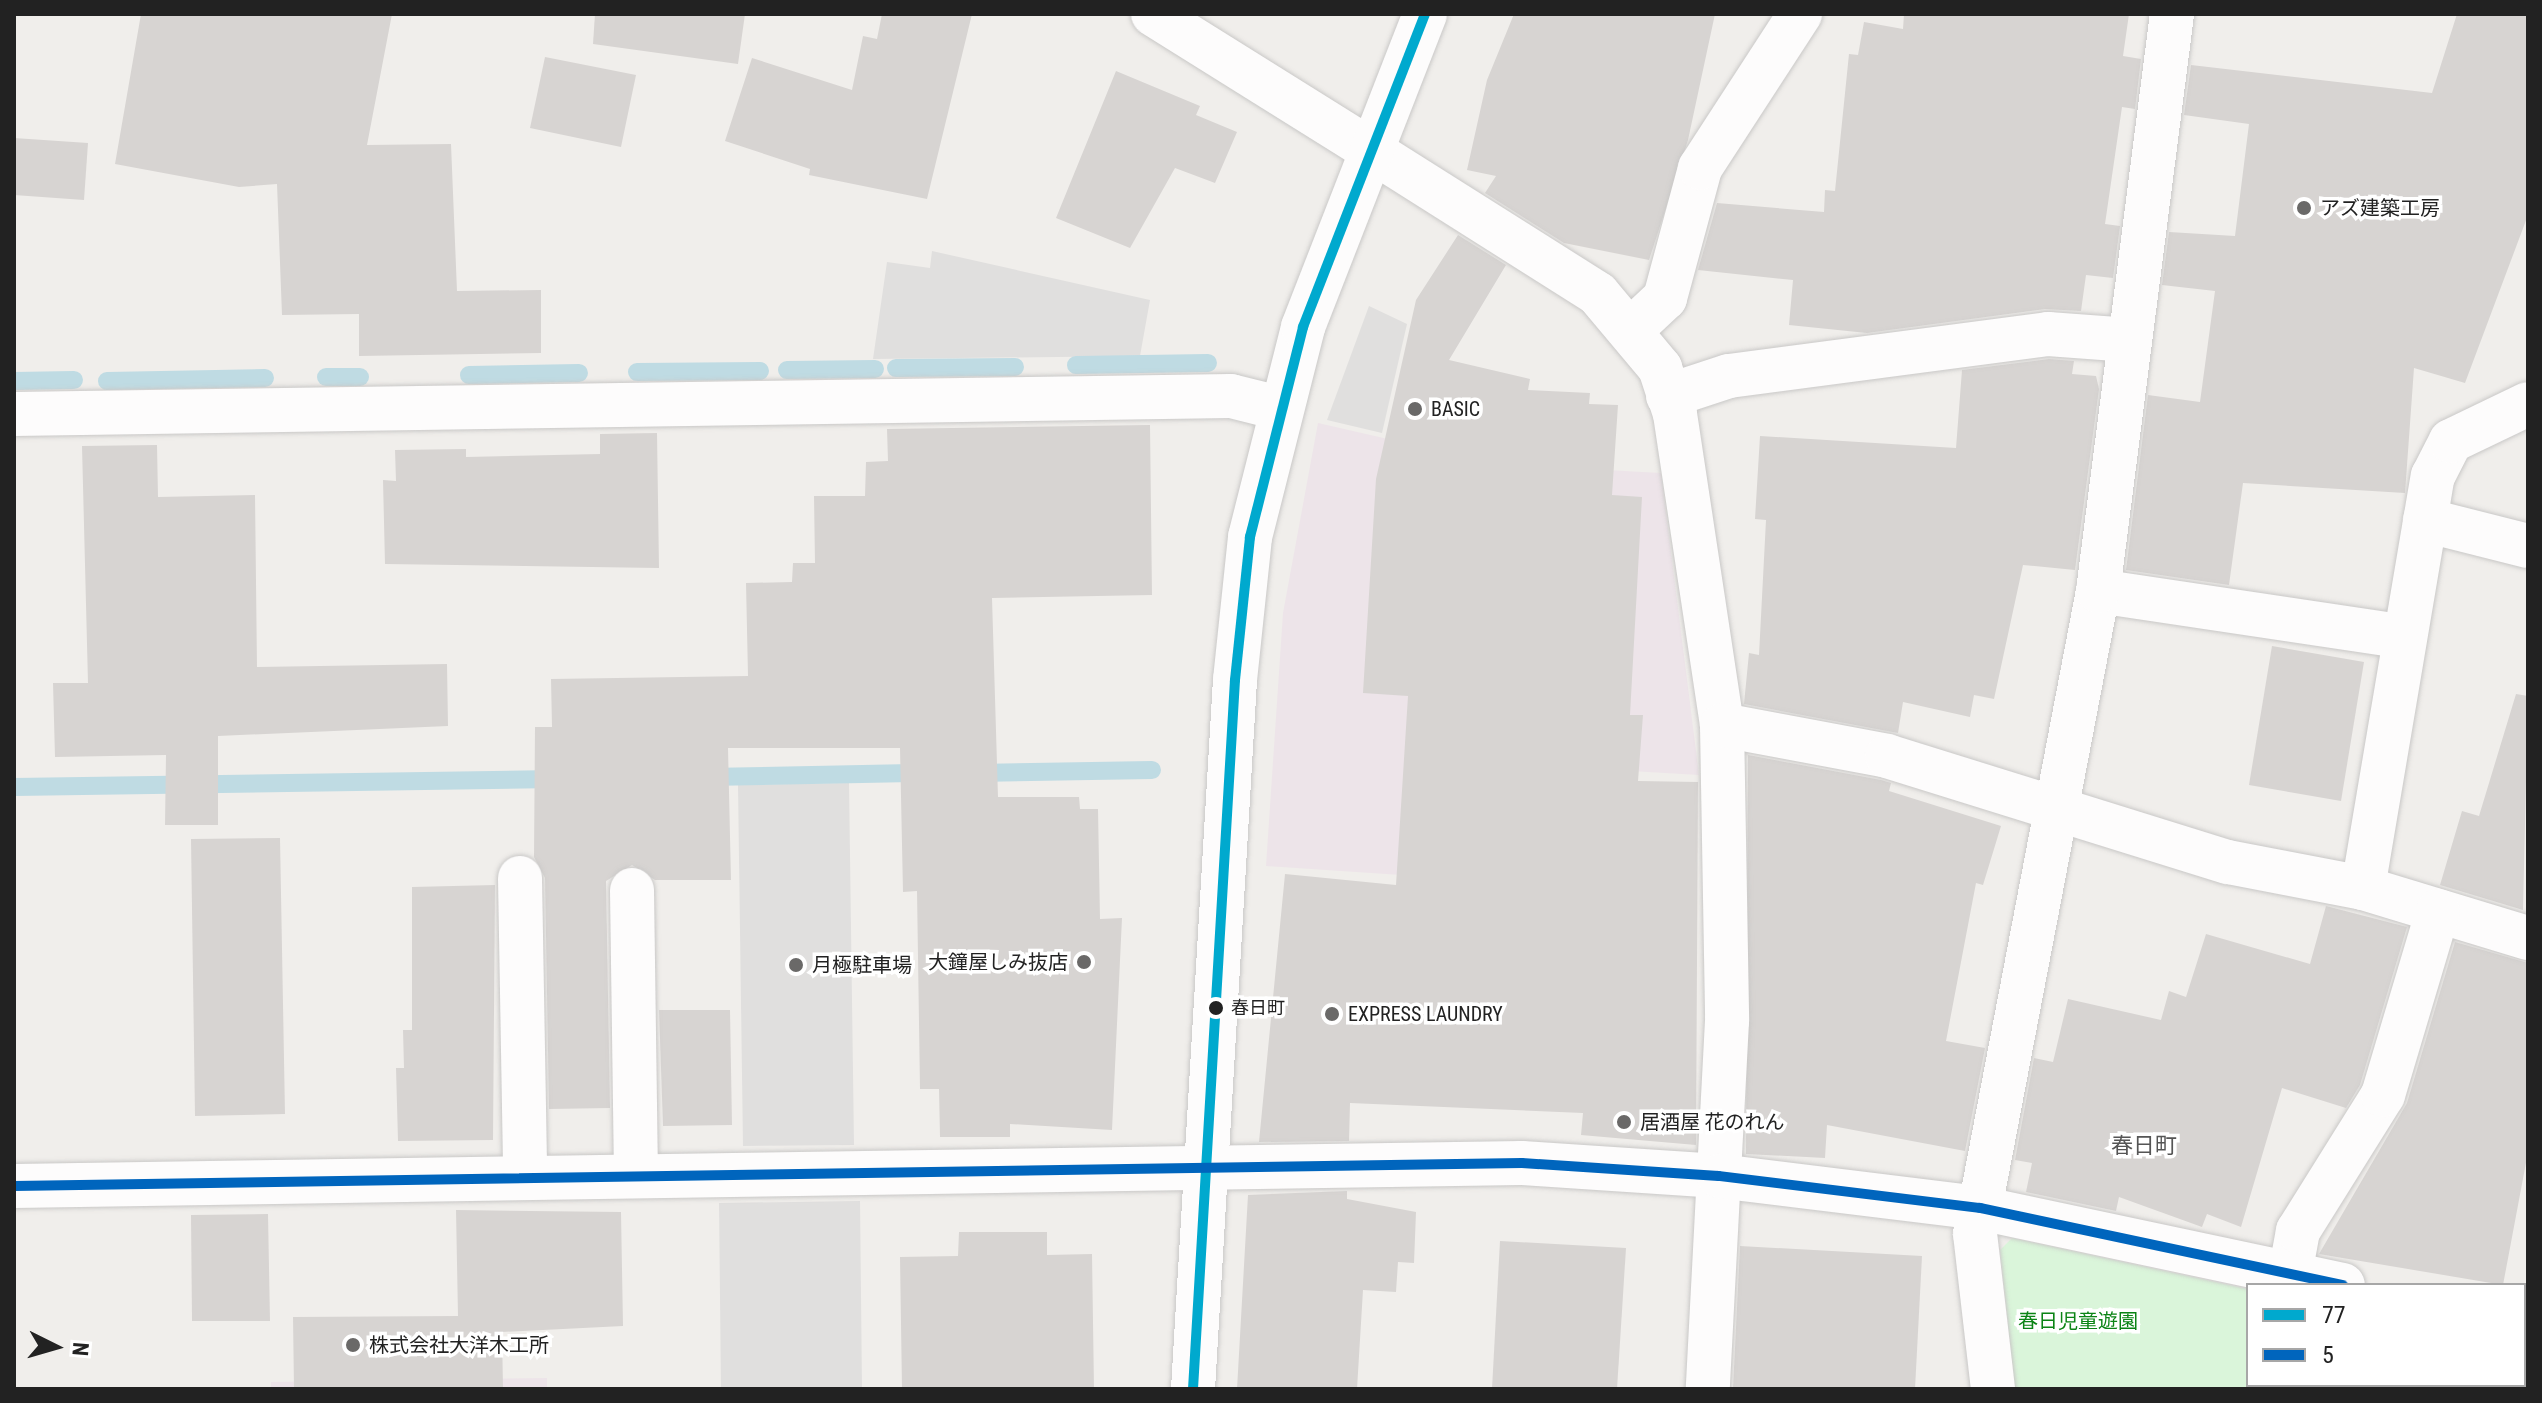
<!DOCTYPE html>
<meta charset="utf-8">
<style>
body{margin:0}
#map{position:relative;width:2542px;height:1403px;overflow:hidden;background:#f0eeeb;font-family:"Roboto Condensed","Noto Sans JP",sans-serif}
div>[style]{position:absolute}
.industrial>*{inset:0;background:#ede4e9}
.park>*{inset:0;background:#daf5da}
.parking>*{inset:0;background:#e0dfde}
.stream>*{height:18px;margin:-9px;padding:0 9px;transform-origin:9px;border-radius:9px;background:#bfdbe3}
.building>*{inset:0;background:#d7d4d2}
.roads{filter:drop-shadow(0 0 2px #c9c8c7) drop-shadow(0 0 2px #c9c8c7)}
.minor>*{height:44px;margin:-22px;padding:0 22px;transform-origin:22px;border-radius:22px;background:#fdfcfc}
.tertiary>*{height:44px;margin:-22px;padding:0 22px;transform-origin:22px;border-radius:22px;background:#fdfcfc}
.bus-1>*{height:10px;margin:-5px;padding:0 5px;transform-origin:5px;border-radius:5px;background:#00a9ce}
.bus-2>*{height:10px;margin:-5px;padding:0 5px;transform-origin:5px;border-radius:5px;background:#0065bd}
.dots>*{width:22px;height:22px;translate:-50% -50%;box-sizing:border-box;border:4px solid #fff;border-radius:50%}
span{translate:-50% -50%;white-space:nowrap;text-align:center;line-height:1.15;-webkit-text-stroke:7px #fff;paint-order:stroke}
.bus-label{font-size:18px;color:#222}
.left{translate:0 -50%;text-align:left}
.poi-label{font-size:20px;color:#222}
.right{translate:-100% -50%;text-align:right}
.park-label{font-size:20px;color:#0c8416}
.neighbourhood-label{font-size:22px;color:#555}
.frame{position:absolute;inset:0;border:16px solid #222;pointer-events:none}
.legend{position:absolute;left:2246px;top:1283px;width:280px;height:104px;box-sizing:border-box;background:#fff;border:2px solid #a7a7a7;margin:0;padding:10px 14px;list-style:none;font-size:24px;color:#222}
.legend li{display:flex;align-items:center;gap:16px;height:40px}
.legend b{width:40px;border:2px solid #a7a7a7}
.north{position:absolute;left:16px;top:1307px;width:80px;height:80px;-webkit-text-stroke:6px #fff;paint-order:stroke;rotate:95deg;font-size:22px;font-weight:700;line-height:32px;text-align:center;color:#222}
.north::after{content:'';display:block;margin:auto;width:28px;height:36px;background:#222;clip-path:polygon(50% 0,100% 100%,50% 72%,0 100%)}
</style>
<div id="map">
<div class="industrial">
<i style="clip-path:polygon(1318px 423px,1497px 464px,1661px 473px,1699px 775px,1513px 764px,1506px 882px,1266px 866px,1283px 613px)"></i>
<i style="clip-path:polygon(547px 1378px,547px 1389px,271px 1389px,271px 1382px)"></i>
</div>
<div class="park">
<i style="clip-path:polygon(2012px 1238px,2248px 1289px,2248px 1385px,2322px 1389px,2015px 1389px,2000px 1250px)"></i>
</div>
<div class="parking">
<i style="clip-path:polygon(932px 251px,1150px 300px,1140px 356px,873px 359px,887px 262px,930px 268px)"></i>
<i style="clip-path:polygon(1369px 306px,1407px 324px,1382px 433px,1327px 420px)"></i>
<i style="clip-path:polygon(849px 783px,854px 1145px,743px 1146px,738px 785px)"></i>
<i style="clip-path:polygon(860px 1201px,862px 1389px,721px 1389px,719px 1203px)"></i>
</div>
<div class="stream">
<i style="left:1076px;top:365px;width:132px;rotate:-0.9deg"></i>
<i style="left:896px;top:368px;width:119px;rotate:-0.5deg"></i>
<i style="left:787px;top:370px;width:88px;rotate:-0.7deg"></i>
<i style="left:637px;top:372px;width:123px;rotate:-0.5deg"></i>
<i style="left:469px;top:375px;width:110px;rotate:-1deg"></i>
<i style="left:326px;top:377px;width:34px"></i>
<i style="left:14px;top:381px;width:60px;rotate:-1deg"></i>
<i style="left:107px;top:381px;width:158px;rotate:-1.1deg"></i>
<i style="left:975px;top:773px;width:177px;rotate:-1deg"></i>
<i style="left:707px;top:777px;width:218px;rotate:-1.1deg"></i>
<i style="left:14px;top:787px;width:543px;rotate:-0.84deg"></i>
</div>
<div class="building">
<i style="clip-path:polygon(141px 14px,392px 14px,367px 145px,451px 144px,457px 291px,541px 290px,541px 353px,359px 356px,359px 314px,282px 315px,277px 184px,239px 187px,115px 164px)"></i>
<i style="clip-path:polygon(595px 14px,745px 14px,738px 64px,593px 44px)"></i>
<i style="clip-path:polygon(882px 14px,972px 14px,927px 199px,809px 175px,810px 169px,725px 141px,752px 58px,852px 90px,863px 36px,877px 39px)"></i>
<i style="clip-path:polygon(1514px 14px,1715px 14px,1688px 140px,1649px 260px,1564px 243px,1485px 193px,1496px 176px,1467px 170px,1487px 80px)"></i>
<i style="clip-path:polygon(1904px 14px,2129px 14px,2123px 56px,2141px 59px,2135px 109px,2122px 107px,2105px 224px,2120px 226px,2113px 278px,2086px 275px,2081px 311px,2045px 309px,1867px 333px,1789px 325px,1793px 280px,1698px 270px,1717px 203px,1824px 212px,1825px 190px,1835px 191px,1849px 54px,1858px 55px,1864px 22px,1903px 29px)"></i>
<i style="clip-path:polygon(2457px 14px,2528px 14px,2528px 215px,2465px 383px,2414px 368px,2405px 493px,2243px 483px,2229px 585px,2126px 570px,2148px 395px,2200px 402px,2215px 291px,2162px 285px,2169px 232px,2235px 236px,2249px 124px,2184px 115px,2191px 65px,2432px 93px)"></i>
<i style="clip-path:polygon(545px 57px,636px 75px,621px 147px,530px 128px)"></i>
<i style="clip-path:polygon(1116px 71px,1200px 106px,1196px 115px,1237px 132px,1215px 183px,1175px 168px,1130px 248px,1056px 218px)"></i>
<i style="clip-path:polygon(14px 138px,88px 143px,84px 200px,14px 195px)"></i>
<i style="clip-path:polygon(1458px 235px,1506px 265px,1449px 360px,1530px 379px,1528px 390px,1590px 393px,1589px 404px,1618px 405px,1612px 495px,1642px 497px,1630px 715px,1643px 715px,1638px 781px,1698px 782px,1696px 1145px,1581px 1135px,1583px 1113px,1350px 1103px,1349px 1141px,1259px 1142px,1285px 874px,1396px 885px,1408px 696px,1363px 693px,1376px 479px,1416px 300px)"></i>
<i style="clip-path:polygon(2049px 359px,2074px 361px,2072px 374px,2096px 376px,2099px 389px,2075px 570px,2023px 565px,1994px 699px,1974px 695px,1970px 717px,1903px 702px,1898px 733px,1744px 704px,1749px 653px,1759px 655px,1766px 520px,1755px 519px,1760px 436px,1956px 448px,1962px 370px)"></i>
<i style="clip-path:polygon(1150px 425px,1152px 595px,992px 598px,998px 797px,1079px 797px,1080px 809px,1098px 809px,1100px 919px,1122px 918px,1112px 1130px,1010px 1124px,1010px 1137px,940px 1137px,939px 1089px,920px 1089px,917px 891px,903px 892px,900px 748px,728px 748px,731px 880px,655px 880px,632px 865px,606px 881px,610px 1108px,549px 1109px,545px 878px,534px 857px,535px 727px,552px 727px,551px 679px,748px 676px,746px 583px,792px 582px,793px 563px,815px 563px,814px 496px,865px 496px,866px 462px,888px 461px,887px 429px)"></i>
<i style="clip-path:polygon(657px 433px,659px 568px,385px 564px,383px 480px,396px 481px,395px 450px,466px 449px,466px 457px,600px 454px,600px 434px)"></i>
<i style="clip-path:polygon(157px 445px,158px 497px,255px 495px,257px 667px,447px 664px,448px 726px,218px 736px,218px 825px,165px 825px,166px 755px,55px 757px,53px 683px,88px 683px,82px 446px)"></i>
<i style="clip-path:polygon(2272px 646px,2364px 662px,2341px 801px,2249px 785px)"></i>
<i style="clip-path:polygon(2516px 694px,2528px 696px,2523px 910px,2440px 885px,2462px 811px,2479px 816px)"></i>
<i style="clip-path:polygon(1748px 755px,1881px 780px,1891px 783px,1889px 791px,2001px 826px,1983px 885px,1976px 883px,1946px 1041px,1985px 1048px,1965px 1151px,1827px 1125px,1825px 1158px,1746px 1154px)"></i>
<i style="clip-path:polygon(280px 838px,285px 1114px,195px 1116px,191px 839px)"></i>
<i style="clip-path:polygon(495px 885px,493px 1140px,398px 1141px,396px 1068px,404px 1068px,403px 1030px,412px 1030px,412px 887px)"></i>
<i style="clip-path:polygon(2326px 906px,2407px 927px,2360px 1085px,2346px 1108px,2282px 1088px,2241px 1227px,2207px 1214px,2202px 1227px,2119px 1197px,2116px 1211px,2026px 1192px,2032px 1163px,2015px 1160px,2034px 1058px,2053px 1062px,2068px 999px,2161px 1020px,2169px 991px,2186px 997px,2206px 934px,2310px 964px)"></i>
<i style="clip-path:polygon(2455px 942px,2528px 963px,2528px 1152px,2503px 1285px,2319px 1254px,2407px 1103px)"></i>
<i style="clip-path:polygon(659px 1010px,730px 1010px,732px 1125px,663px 1126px)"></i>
<i style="clip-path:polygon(1347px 1191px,1347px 1199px,1416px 1212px,1414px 1263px,1398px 1262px,1396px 1292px,1363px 1290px,1357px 1389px,1237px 1389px,1248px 1195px)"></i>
<i style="clip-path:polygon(456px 1210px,621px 1212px,623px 1326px,502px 1332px,503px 1389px,294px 1389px,293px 1317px,458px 1316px)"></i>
<i style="clip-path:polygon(268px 1214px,270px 1321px,192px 1321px,191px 1215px)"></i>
<i style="clip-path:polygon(959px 1232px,1047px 1232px,1047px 1255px,1092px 1254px,1094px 1389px,902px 1389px,900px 1257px,958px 1256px)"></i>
<i style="clip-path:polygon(1500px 1241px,1626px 1248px,1617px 1389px,1492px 1389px)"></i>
<i style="clip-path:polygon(1740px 1246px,1922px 1256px,1915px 1389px,1733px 1389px)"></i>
</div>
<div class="roads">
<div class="minor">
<i style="left:1372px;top:151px;width:267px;rotate:32.3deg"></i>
<i style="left:1598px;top:294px;width:97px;rotate:50deg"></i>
<i style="left:1660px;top:368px;width:48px;rotate:71.9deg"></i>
<i style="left:1675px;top:414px;width:315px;rotate:81.4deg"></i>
<i style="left:1722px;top:725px;width:296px;rotate:89deg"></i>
<i style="left:1727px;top:1021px;width:368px;rotate:93deg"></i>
<i style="left:1633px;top:328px;width:44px;rotate:-43.2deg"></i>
<i style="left:1665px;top:298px;width:135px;rotate:-74.9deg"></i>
<i style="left:1700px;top:168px;width:184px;rotate:-57deg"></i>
<i style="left:1668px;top:396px;width:64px;rotate:-18.2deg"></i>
<i style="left:1729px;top:376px;width:322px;rotate:-7.5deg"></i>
<i style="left:2048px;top:334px;width:82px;rotate:4.2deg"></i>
<i style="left:14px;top:414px;width:1217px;rotate:-0.85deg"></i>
<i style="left:1231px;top:396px;width:49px;rotate:14deg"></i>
<i style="left:2425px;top:520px;width:106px;rotate:14.2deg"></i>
<i style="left:2098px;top:591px;width:310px;rotate:8.5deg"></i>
<i style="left:1722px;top:725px;width:168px;rotate:10.6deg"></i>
<i style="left:1887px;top:756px;width:357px;rotate:17.3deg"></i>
<i style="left:2228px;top:862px;width:137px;rotate:10.9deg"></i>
<i style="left:2363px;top:888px;width:172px;rotate:16.9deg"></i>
<i style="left:520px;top:878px;width:300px;rotate:89deg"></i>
<i style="left:2363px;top:888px;width:418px;rotate:-80.4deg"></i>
<i style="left:2433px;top:476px;width:39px;rotate:-63deg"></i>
<i style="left:2451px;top:441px;width:85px;rotate:-25.7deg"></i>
<i style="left:632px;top:890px;width:286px;rotate:89.2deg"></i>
<i style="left:14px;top:1186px;width:1508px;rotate:-0.87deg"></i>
<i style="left:1522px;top:1163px;width:197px;rotate:3.8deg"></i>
<i style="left:1719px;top:1176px;width:263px;rotate:7deg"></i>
<i style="left:1980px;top:1208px;width:371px;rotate:12deg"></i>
<i style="left:2290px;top:1274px;width:44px;rotate:-79.5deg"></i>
<i style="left:2298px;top:1231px;width:160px;rotate:-58deg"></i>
<i style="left:2383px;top:1095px;width:192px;rotate:-73.4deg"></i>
<i style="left:2524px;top:1316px;width:4px;rotate:14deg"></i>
<i style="left:1993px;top:1389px;width:156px;rotate:-96.6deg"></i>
<i style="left:1975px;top:1234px;width:655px;rotate:-79.17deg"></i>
<i style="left:2098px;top:591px;width:582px;rotate:-82.69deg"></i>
<i style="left:2340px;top:1389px;width:4px;rotate:-76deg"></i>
</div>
<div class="tertiary">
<i style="left:1153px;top:14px;width:258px;rotate:32deg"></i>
<i style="left:1193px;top:1389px;width:710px;rotate:-86.61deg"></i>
<i style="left:1235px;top:680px;width:144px;rotate:-84deg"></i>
<i style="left:1250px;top:537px;width:217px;rotate:-75.8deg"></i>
<i style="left:1303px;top:327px;width:336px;rotate:-68.7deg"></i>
</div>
</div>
<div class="bus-1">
<i style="left:1193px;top:1389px;width:710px;rotate:-86.61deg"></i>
<i style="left:1235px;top:680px;width:144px;rotate:-84deg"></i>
<i style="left:1250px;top:537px;width:217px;rotate:-75.8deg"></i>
<i style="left:1303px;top:327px;width:336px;rotate:-68.7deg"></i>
</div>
<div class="bus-2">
<i style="left:14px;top:1186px;width:1508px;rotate:-0.87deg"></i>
<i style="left:1522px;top:1163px;width:197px;rotate:3.8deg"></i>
<i style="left:1719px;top:1176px;width:263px;rotate:7deg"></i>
<i style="left:1980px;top:1208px;width:371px;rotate:12deg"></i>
</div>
<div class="dots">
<i style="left:2304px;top:208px;background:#6a6968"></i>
<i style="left:1415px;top:409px;background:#6a6968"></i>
<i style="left:1084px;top:962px;background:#6a6968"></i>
<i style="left:796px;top:965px;background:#6a6968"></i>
<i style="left:1216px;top:1008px;background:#222"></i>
<i style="left:1332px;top:1014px;background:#6a6968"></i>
<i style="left:1624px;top:1122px;background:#6a6968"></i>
<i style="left:353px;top:1345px;background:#6a6968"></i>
</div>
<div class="bus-label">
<span class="left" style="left:1231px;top:1008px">春日町</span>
</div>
<div class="poi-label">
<span class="left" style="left:2320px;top:208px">アズ建築工房</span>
<span class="left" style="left:1431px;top:409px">BASIC</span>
<span class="right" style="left:1068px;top:962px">大鐘屋しみ抜店</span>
<span class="left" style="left:812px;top:965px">月極駐車場</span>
<span class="left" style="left:1348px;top:1014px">EXPRESS LAUNDRY</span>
<span class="left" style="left:1640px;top:1122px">居酒屋 花のれん</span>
<span class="left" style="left:369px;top:1345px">株式会社大洋木工所</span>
</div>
<div class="park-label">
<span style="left:2078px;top:1321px">春日児童遊園</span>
</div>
<div class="neighbourhood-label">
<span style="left:2144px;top:1146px">春日町</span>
</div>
<div class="frame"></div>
<ul class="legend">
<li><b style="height:10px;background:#00a9ce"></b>77</li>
<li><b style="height:10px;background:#0065bd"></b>5</li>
</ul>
<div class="north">N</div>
</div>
